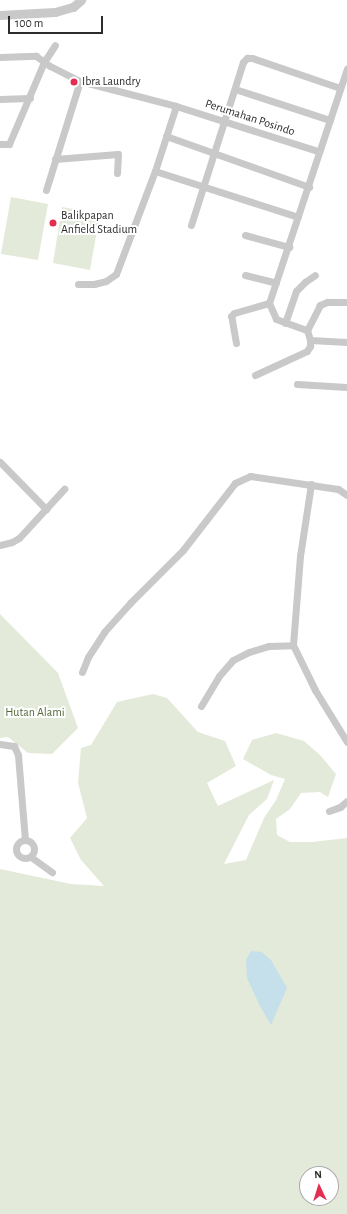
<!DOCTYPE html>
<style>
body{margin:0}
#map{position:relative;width:347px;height:1214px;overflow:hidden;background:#fff;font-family:"Alegreya Sans",sans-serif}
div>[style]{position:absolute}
.green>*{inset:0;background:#e4ead9}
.water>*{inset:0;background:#c5e0ea}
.minor>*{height:7px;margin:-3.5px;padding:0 3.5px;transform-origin:3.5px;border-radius:3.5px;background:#c9c9c9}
.minor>.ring{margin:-3.5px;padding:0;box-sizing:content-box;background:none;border:7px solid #c9c9c9;border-radius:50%}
.tertiary>*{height:9px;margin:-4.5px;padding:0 4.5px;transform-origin:4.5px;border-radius:4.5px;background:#c9c9c9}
.dots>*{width:11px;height:11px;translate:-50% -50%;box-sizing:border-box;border:2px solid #fff;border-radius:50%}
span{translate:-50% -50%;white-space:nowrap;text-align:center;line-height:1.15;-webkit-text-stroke:4px #fff;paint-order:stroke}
.poi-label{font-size:12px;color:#2c2c2c}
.left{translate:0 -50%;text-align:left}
.street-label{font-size:12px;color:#2c2c2c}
.park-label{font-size:12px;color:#55673a}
.north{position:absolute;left:299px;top:1166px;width:40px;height:40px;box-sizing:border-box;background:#fff;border:1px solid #ababab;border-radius:50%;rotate:356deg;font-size:11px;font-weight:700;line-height:16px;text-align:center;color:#2c2c2c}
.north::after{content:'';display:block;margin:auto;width:14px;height:18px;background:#e32e52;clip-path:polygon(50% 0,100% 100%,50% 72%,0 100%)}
.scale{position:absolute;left:8px;top:16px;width:95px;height:18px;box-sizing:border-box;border:2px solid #2c2c2c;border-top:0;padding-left:5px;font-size:12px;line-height:14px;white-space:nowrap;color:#2c2c2c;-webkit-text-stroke:3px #fff;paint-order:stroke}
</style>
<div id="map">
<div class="green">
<i style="clip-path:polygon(11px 197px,48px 204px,38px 260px,1px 254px)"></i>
<i style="clip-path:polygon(62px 207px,100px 214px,90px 270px,53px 263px)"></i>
<i style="clip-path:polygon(0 614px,58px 673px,78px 728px,52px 754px,28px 753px,8px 737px,0 738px)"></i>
<i style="clip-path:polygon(evenodd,153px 694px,167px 698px,198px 732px,225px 741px,236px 766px,207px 783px,218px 806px,274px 780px,267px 799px,249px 815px,224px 864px,246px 860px,264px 818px,276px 800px,285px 779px,271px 775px,243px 759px,252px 740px,276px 733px,304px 741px,320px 755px,336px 774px,328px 797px,320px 792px,301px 793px,290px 809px,276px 819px,277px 835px,290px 842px,312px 842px,347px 838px,347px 1214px,0 1214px,0 869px,71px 884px,104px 886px,81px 860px,70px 838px,87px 818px,78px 783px,81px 748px,91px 745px,117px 702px,153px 694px,307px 1174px,331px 1174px,331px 1198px,307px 1198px,307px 1174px)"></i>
</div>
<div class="water">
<i style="clip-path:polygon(251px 951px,262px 952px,271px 960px,287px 988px,271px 1025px,260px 1006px,247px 978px,246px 960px)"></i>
</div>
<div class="minor">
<i style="left:0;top:57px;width:36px;rotate:-2deg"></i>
<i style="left:36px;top:56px;width:17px;rotate:36deg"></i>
<i style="left:50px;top:66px;width:34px;rotate:27deg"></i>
<i style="left:80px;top:81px;width:99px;rotate:14.6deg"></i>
<i style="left:176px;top:106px;width:149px;rotate:17.6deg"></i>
<i style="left:235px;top:89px;width:100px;rotate:18.1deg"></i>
<i style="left:0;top:99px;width:30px;rotate:-2deg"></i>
<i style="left:166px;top:136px;width:152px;rotate:19.6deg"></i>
<i style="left:0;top:144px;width:9px"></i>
<i style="left:9px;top:144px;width:89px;rotate:-66.9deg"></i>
<i style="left:44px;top:62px;width:20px;rotate:-57deg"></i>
<i style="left:55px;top:159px;width:63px;rotate:-4.5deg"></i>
<i style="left:118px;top:154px;width:19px;rotate:93deg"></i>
<i style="left:155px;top:171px;width:150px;rotate:17.8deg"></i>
<i style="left:46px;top:190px;width:114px;rotate:-72.7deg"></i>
<i style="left:191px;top:225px;width:171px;rotate:-72.3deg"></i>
<i style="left:243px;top:62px;width:6px;rotate:-45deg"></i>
<i style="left:247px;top:58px;width:5px"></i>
<i style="left:252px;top:58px;width:93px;rotate:18.8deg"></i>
<i style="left:245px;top:235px;width:46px;rotate:15.3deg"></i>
<i style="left:245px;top:275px;width:32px;rotate:14deg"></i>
<i style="left:78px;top:284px;width:16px"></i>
<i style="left:94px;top:284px;width:12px;rotate:-14deg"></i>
<i style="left:106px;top:281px;width:12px;rotate:-35deg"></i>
<i style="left:116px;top:274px;width:110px;rotate:-69.3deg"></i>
<i style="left:155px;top:171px;width:68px;rotate:-72.1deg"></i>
<i style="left:347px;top:302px;width:20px;rotate:180deg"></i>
<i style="left:327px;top:302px;width:8px;rotate:157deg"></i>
<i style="left:320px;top:305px;width:28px;rotate:117deg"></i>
<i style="left:307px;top:330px;width:10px;rotate:73deg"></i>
<i style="left:310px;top:340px;width:37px;rotate:3deg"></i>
<i style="left:269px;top:303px;width:17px;rotate:66deg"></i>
<i style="left:276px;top:319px;width:33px;rotate:20deg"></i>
<i style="left:285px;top:323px;width:34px;rotate:-71deg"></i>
<i style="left:296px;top:291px;width:13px;rotate:-45deg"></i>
<i style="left:305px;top:282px;width:12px;rotate:-35deg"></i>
<i style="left:236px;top:343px;width:27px;rotate:-100deg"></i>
<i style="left:231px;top:316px;width:4px;rotate:-45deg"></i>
<i style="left:234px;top:313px;width:36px;rotate:-16deg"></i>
<i style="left:269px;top:303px;width:247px;rotate:-71.6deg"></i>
<i style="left:255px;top:375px;width:57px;rotate:-24.8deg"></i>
<i style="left:307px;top:351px;width:6px;rotate:-59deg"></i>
<i style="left:310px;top:346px;width:6px;rotate:-90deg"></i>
<i style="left:297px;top:384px;width:50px;rotate:3.4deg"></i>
<i style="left:0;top:462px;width:66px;rotate:45.6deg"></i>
<i style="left:311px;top:484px;width:73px;rotate:98.7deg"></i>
<i style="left:300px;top:556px;width:89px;rotate:94.5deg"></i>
<i style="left:293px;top:645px;width:50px;rotate:63.9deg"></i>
<i style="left:315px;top:690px;width:61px;rotate:58.4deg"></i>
<i style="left:0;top:545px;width:12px;rotate:-14deg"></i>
<i style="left:12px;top:542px;width:8px;rotate:-30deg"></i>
<i style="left:19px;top:538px;width:67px;rotate:-47.4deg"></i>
<i style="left:82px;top:672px;width:16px;rotate:-68deg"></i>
<i style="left:88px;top:657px;width:30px;rotate:-57deg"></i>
<i style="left:104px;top:632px;width:39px;rotate:-48deg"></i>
<i style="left:130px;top:603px;width:75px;rotate:-45deg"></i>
<i style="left:183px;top:550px;width:85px;rotate:-52.2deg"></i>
<i style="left:235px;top:483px;width:17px;rotate:-25deg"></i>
<i style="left:250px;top:476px;width:89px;rotate:8.4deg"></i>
<i style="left:338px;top:489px;width:11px;rotate:34deg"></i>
<i style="left:201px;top:706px;width:35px;rotate:-59deg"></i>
<i style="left:219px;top:676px;width:21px;rotate:-49deg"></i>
<i style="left:233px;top:660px;width:18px;rotate:-27deg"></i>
<i style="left:249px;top:652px;width:21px;rotate:-17deg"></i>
<i style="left:269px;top:646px;width:24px;rotate:-2deg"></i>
<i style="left:0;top:744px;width:14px;rotate:8deg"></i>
<i style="left:14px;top:746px;width:10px;rotate:66deg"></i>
<i style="left:18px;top:755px;width:85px;rotate:85.3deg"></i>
<i style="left:329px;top:811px;width:12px;rotate:-20deg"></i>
<i style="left:340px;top:807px;width:9px;rotate:-41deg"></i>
<i class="ring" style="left:16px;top:840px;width:11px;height:11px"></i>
<i style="left:31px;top:857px;width:26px;rotate:36deg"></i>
</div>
<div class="tertiary">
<i style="left:0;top:15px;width:55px;rotate:-3.1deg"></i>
<i style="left:55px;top:12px;width:19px;rotate:-16deg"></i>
<i style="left:73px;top:7px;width:11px;rotate:-41deg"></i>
</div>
<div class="dots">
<i style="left:74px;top:82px;background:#e32e52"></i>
<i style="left:53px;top:223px;background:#e32e52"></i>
</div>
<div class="poi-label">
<span class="left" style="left:82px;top:82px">Ibra Laundry</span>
<span class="left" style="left:61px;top:223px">Balikpapan<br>Anfield Stadium</span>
</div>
<div class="street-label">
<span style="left:250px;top:118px;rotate:18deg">Perumahan Posindo</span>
</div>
<div class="park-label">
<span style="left:35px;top:713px">Hutan Alami</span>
</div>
<div class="north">N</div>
<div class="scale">100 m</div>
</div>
